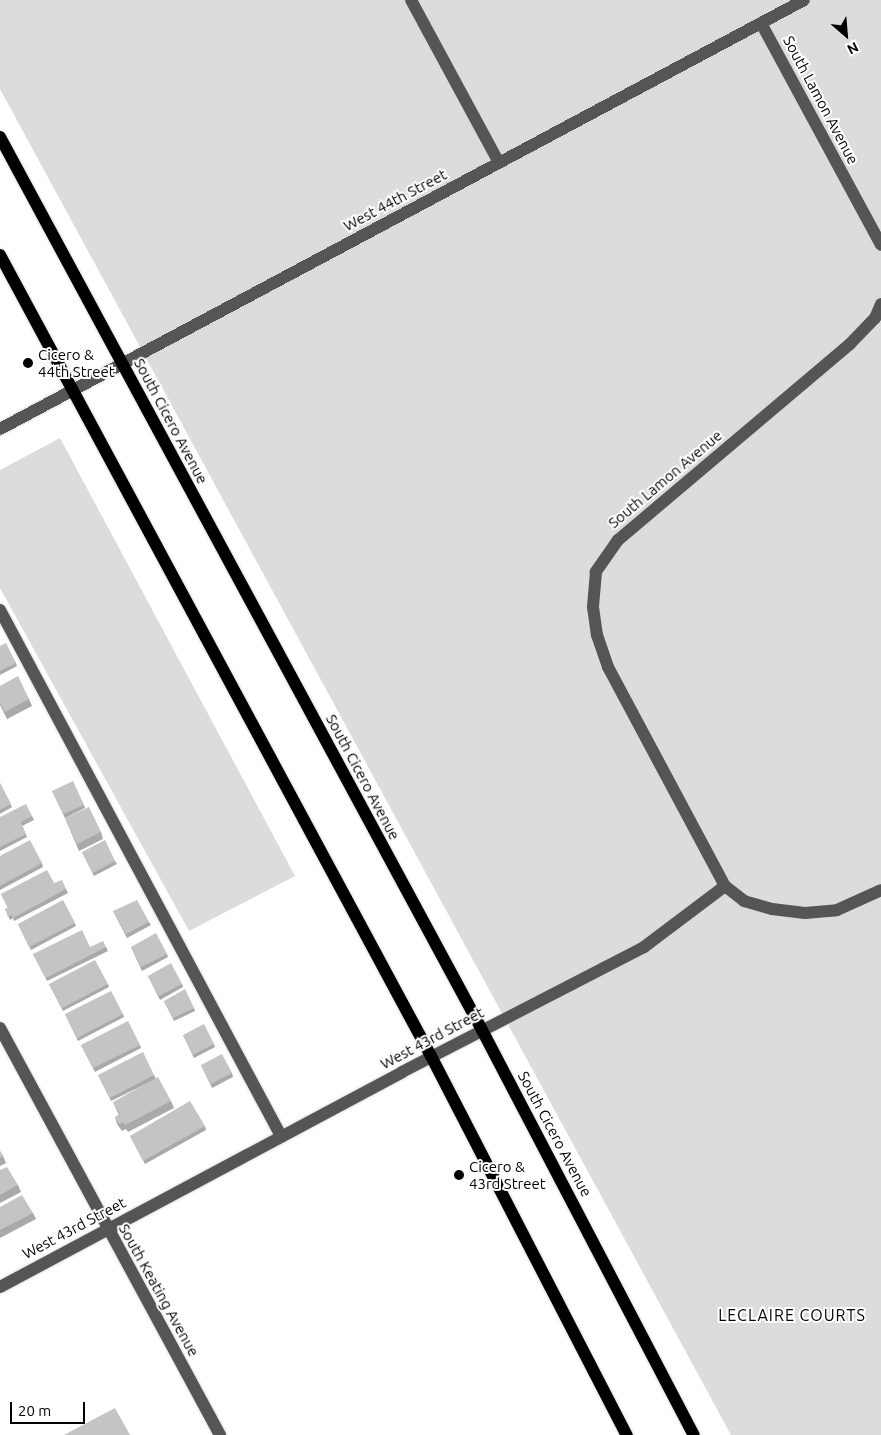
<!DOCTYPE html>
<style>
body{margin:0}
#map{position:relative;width:881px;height:1435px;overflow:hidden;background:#fff;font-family:Ubuntu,sans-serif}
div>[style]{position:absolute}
.green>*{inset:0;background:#dcdcdc}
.roads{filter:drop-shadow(0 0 1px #dbdbdb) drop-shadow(0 0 1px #dbdbdb)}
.minor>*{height:12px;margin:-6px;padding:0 6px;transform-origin:6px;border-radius:6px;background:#555}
.major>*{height:12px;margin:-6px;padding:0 6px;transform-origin:6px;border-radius:6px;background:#000}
.wall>*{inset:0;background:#a9a9a9}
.building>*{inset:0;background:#c4c4c4}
.dots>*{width:14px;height:14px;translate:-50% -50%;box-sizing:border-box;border:2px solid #fff;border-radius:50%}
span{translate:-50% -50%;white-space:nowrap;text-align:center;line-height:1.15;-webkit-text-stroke:4px #fff;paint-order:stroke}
.street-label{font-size:15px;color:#000}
.poi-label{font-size:15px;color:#000}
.left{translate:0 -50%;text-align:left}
.neighbourhood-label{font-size:16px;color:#000;letter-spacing:1px}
.north{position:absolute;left:821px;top:10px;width:50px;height:50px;-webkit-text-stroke:4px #fff;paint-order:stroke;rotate:153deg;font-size:14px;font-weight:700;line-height:20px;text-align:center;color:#000}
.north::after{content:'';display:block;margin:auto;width:18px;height:22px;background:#000;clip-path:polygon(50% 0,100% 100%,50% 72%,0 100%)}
.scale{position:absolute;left:10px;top:1402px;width:75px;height:22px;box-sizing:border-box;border:2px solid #000;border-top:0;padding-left:6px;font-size:15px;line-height:18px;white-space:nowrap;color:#000;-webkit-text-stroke:4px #fff;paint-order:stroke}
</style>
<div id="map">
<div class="green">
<i style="clip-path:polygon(0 0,881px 0,881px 1435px,731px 1435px,0 89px)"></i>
<i style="clip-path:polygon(60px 438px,295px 876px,189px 931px,0 588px,0 470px)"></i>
</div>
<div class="roads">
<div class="minor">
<i style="left:411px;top:0;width:185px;rotate:61.6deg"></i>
<i style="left:761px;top:23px;width:252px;rotate:61.6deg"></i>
<i style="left:881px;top:304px;width:15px;rotate:113deg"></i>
<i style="left:875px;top:318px;width:36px;rotate:134deg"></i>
<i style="left:850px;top:344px;width:304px;rotate:139.8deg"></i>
<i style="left:618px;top:540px;width:39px;rotate:125deg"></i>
<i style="left:596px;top:572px;width:35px;rotate:95deg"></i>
<i style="left:593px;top:607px;width:28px;rotate:82deg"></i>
<i style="left:597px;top:635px;width:34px;rotate:71deg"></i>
<i style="left:608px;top:667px;width:248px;rotate:61.9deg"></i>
<i style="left:725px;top:886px;width:24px;rotate:38deg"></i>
<i style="left:744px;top:901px;width:29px;rotate:16deg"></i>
<i style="left:772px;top:909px;width:33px;rotate:7deg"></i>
<i style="left:805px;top:913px;width:32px;rotate:-5deg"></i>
<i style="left:837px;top:910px;width:48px;rotate:-24.4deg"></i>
<i style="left:0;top:429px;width:911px;rotate:-28.08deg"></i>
<i style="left:0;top:610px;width:596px;rotate:61.89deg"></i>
<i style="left:0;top:1028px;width:463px;rotate:61.6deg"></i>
<i style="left:0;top:1287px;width:456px;rotate:-28.1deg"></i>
<i style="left:402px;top:1072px;width:272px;rotate:-27.3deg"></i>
<i style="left:644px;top:947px;width:101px;rotate:-37deg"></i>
</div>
<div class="major">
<i style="left:0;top:137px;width:1015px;rotate:61.64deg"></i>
<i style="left:482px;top:1030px;width:457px;rotate:62.4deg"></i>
<i style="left:0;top:255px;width:910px;rotate:61.72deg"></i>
<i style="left:431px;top:1056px;width:427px;rotate:62.7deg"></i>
</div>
</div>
<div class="wall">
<i style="clip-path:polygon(0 646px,16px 663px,17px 666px,0 675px)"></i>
<i style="clip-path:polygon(0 686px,29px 699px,32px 706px,7px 719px,0 705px)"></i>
<i style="clip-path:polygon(0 783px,12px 807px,0 814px)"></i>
<i style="clip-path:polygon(52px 791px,84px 805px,85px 808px,65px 818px)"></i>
<i style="clip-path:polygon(32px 816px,34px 820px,22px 826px,27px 837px,0 851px,0 817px)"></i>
<i style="clip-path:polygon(65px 818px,101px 832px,103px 839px,79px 851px)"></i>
<i style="clip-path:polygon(82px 852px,115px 861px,117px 864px,94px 876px)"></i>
<i style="clip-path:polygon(0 856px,42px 863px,43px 867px,0 890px)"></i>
<i style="clip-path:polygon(54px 883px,66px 889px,68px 893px,14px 921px,13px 918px,10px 920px,5px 909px,8px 908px,1px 894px)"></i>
<i style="clip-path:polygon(113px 911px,149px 922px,151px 925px,127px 938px)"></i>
<i style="clip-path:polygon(75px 923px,76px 926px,31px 950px,18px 924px)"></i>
<i style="clip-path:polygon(90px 947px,106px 947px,108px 951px,47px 981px,33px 954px)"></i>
<i style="clip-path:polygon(131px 947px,167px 954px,168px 957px,142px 971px)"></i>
<i style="clip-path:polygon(148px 976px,182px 984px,183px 987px,160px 1000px)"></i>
<i style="clip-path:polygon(49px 984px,108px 984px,109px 987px,63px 1011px)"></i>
<i style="clip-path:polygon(164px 1001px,194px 1008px,195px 1011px,174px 1021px)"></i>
<i style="clip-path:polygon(65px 1014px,123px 1014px,124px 1017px,78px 1041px)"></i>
<i style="clip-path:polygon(183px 1035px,214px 1044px,215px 1047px,194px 1058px)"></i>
<i style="clip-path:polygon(81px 1045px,140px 1045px,141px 1048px,95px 1072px)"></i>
<i style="clip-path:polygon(201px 1065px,232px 1073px,233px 1077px,212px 1088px)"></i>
<i style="clip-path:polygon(98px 1075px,154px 1075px,156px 1079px,111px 1101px)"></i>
<i style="clip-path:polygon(171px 1101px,174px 1108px,128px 1132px,126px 1129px,122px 1131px,117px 1124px,115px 1117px,119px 1115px,113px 1102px)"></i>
<i style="clip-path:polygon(205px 1126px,206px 1130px,145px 1164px,130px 1136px)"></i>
<i style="clip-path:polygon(0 1151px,3px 1156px,6px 1163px,0 1166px)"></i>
<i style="clip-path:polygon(0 1170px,18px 1185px,21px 1192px,0 1203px)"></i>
<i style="clip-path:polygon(0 1207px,33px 1213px,36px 1219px,0 1238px)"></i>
</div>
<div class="building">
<i style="clip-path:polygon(6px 643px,16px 663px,0 671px,0 646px)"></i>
<i style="clip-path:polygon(18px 676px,29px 699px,5px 712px,0 703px,0 686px)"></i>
<i style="clip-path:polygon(73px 781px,84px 805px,63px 814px,52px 791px)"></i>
<i style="clip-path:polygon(0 783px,11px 804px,0 810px)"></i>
<i style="clip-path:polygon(26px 804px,32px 816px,21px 822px,26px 834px,0 847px,0 817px)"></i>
<i style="clip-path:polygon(89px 807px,101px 832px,77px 844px,65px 818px)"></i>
<i style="clip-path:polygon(30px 840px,42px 863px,0 886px,0 856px)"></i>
<i style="clip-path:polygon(105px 840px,115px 861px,93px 873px,82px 852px)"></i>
<i style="clip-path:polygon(47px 870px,54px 883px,62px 880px,66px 889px,13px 918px,11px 915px,8px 917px,5px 909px,8px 908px,1px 894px)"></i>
<i style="clip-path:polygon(63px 900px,75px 923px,29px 947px,18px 924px)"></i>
<i style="clip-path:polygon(137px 900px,149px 922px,126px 934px,113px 911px)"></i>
<i style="clip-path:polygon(82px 930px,90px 947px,103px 941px,106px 947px,46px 978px,33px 954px)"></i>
<i style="clip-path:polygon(156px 933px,167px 954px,141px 967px,131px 947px)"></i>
<i style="clip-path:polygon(95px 960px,108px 984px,62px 1008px,49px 984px)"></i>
<i style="clip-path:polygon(171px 963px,182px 984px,159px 996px,148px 976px)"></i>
<i style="clip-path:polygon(185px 989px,194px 1008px,173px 1018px,164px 1001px)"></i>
<i style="clip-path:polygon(111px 991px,123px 1014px,77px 1038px,65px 1014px)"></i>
<i style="clip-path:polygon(128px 1021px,140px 1045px,93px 1068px,81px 1045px)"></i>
<i style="clip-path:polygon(204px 1024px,214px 1044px,193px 1055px,183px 1035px)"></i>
<i style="clip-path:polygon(143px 1052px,154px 1075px,110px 1098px,98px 1075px)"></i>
<i style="clip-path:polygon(222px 1054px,232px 1073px,211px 1084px,201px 1065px)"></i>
<i style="clip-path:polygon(158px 1077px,171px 1101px,125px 1125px,124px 1122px,119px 1124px,115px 1117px,120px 1114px,113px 1102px)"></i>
<i style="clip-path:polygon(190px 1101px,205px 1126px,143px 1161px,130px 1136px)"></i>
<i style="clip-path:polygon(0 1151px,3px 1156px,0 1158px)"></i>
<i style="clip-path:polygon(7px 1167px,18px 1185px,0 1195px,0 1170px)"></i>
<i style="clip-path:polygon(22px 1195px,33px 1213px,0 1230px,0 1207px)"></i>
<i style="clip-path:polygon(115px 1408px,130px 1435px,64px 1435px)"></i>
</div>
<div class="dots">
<i style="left:28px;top:363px;background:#000"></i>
<i style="left:459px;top:1175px;background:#000"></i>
</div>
<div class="street-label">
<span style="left:821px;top:100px;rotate:62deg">South Lamon Avenue</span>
<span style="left:395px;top:200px;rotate:-28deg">West 44th Street</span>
<span style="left:171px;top:421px;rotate:62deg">South Cicero Avenue</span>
<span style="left:665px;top:479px;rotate:-40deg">South Lamon Avenue</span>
<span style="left:363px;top:777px;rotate:62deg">South Cicero Avenue</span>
<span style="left:432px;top:1038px;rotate:-28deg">West 43rd Street</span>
<span style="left:555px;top:1134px;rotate:62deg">South Cicero Avenue</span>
<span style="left:74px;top:1228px;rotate:-28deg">West 43rd Street</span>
<span style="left:159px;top:1290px;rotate:61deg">South Keating Avenue</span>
</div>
<div class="poi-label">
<span class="left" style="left:38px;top:363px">Cicero &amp;<br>44th Street</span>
<span class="left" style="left:469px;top:1175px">Cicero &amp;<br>43rd Street</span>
</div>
<div class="neighbourhood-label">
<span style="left:792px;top:1315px">LECLAIRE COURTS</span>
</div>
<div class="north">N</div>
<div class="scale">20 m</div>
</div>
